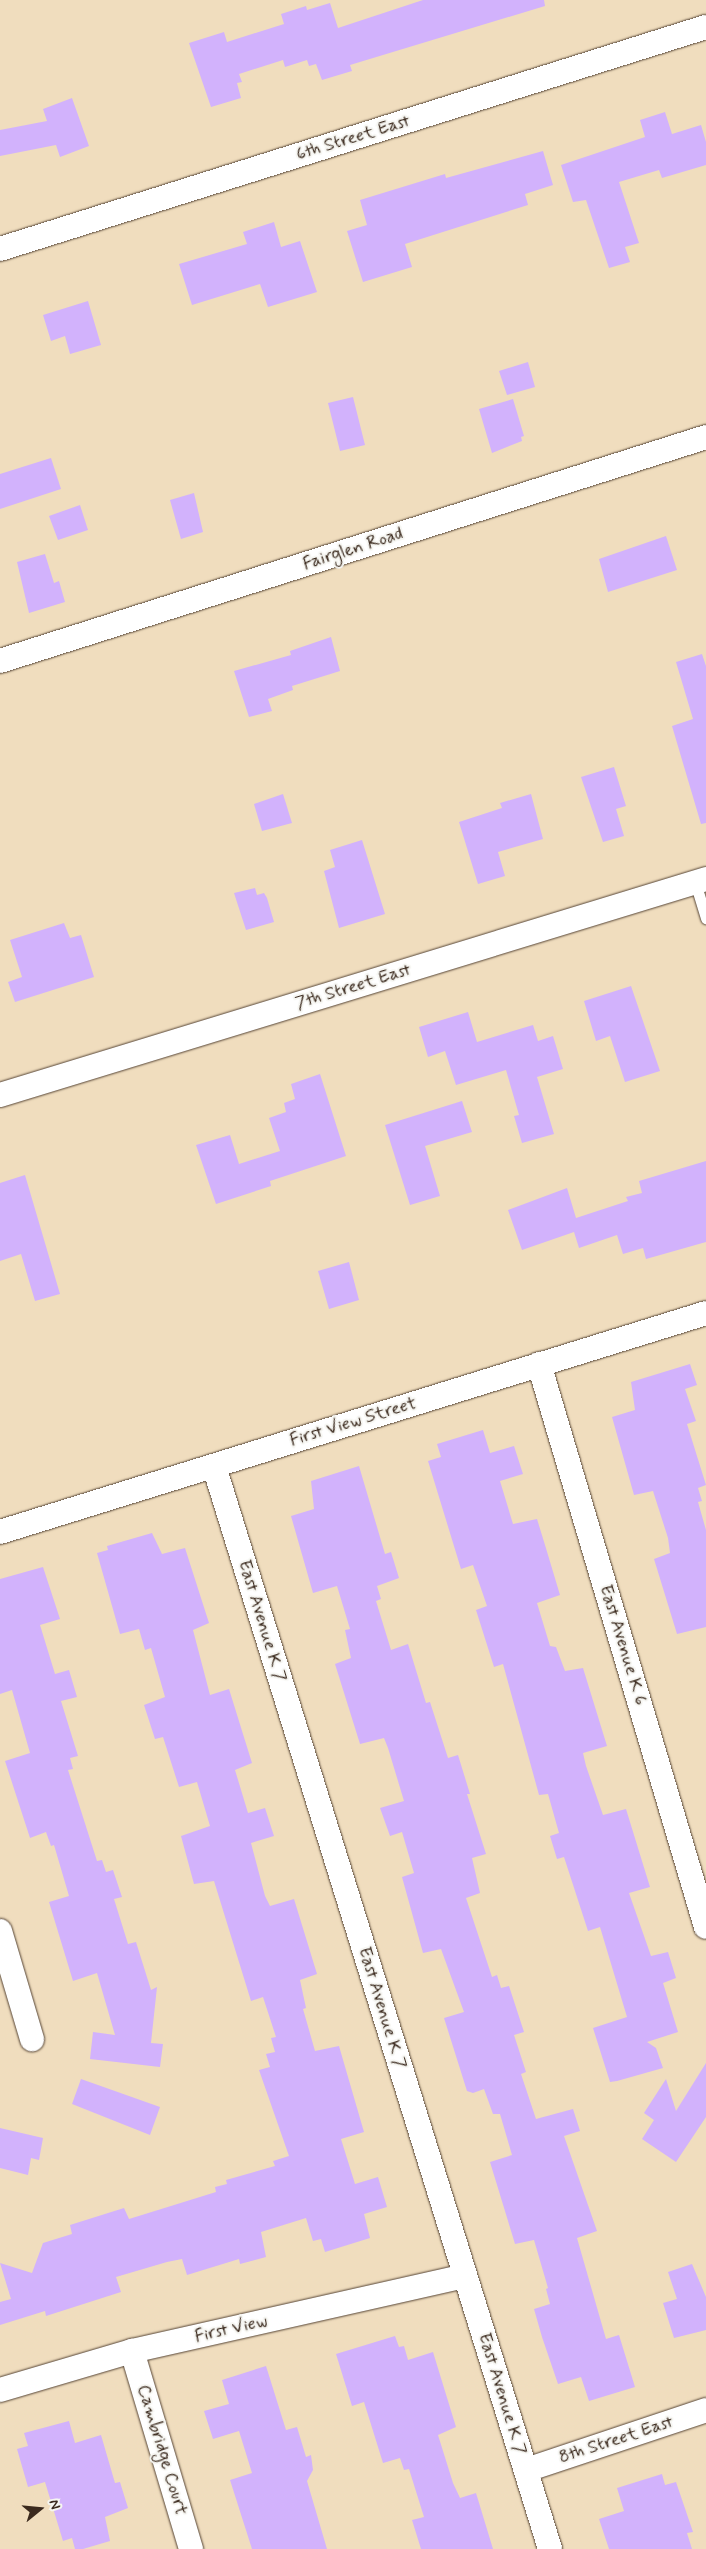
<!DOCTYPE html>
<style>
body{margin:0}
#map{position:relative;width:706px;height:2549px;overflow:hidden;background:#f0ddbe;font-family:Mynerve,sans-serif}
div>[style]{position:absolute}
.building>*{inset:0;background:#d2b2fc}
.roads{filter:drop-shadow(0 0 1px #564536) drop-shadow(0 0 1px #564536)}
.lane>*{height:11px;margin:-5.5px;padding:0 5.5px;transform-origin:5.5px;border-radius:5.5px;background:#fff}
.street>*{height:24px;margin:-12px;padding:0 12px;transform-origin:12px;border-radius:12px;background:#fff}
span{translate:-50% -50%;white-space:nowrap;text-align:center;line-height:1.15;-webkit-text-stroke:4px #f6f6f2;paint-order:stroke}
.street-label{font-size:18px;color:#3b2a1e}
.north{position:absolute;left:15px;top:2484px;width:50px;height:50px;-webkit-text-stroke:4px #f6f6f2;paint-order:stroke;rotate:73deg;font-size:14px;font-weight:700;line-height:20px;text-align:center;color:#3b2a1e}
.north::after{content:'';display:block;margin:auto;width:18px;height:22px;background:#3b2a1e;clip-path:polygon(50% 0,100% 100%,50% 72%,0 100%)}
</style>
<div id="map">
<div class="building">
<i style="clip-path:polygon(423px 0,544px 0,545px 6px,350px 65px,352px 71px,322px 80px,316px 64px,309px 66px,307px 60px,285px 67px,283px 60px,239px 74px,242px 82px,237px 83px,241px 98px,211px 107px,189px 43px,224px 32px,227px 42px,284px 24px,281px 14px,306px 6px,307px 10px,330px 3px,338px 28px)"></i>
<i style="clip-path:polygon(72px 98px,89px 146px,60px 157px,56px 145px,0 156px,0 130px,47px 121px,43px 109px)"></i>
<i style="clip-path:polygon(665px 112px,672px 134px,701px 125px,706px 142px,706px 165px,662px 178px,659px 170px,619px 182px,639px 243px,625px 247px,630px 262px,609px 268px,586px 200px,573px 202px,561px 165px,645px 137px,640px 120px)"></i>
<i style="clip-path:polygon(543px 151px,553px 185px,525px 194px,528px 205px,405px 244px,412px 267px,363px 282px,347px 231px,367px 225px,360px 200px,445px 174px,446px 178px)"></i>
<i style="clip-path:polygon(274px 222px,281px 247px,300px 241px,317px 292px,268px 307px,260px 284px,192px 305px,179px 264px,247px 244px,243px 232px)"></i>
<i style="clip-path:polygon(88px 301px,101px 345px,70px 354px,65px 336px,51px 341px,43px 315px)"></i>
<i style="clip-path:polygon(528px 362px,535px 387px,507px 395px,499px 371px)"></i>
<i style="clip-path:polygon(353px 397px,365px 445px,340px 451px,328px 403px)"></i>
<i style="clip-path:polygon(513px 399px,524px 436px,521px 437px,522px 441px,492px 453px,479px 409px)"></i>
<i style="clip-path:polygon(51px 458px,61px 489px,0 509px,0 474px)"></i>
<i style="clip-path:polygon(194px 493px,203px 532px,181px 539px,170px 500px)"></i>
<i style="clip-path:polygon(80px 505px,88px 530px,58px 540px,49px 516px)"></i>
<i style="clip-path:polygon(666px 536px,677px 570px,608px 592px,599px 559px)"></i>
<i style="clip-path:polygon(45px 554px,54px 583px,59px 581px,65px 602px,29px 613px,17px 562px)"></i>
<i style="clip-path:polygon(331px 637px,340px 671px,292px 686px,293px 690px,268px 699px,272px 711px,249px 717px,234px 671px,291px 655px,290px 651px)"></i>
<i style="clip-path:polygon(702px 654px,706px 666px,706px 823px,701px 824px,672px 726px,693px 719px,676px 662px)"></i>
<i style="clip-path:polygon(614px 767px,626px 806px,616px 809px,624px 836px,603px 842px,581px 777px)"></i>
<i style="clip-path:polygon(283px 794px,292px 823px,262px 831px,254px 804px)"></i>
<i style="clip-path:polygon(531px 794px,543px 839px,498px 852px,505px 876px,478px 884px,459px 822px,502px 808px,500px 803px)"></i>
<i style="clip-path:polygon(362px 840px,385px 914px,339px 928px,324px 871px,335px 867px,330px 850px)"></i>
<i style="clip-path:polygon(255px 888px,257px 895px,264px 893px,267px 898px,274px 922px,246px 930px,234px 893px)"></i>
<i style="clip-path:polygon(64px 923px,70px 938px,81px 935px,94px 977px,15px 1002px,8px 982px,22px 977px,10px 940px)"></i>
<i style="clip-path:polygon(631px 986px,660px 1071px,625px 1082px,610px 1036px,596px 1041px,584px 1001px)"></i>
<i style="clip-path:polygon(468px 1012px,477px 1042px,533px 1025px,538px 1041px,553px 1036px,563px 1069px,537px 1077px,554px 1134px,522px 1143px,514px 1116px,519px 1115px,506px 1070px,456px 1085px,445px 1051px,428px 1057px,419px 1027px)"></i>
<i style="clip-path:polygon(320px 1074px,346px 1156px,270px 1181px,271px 1186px,216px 1204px,196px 1145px,230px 1135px,239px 1164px,280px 1151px,269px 1118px,286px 1112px,284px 1103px,295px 1099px,291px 1084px)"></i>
<i style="clip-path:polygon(462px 1101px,472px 1132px,425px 1146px,440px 1196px,410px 1205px,385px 1125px)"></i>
<i style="clip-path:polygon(706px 1161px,706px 1242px,646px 1259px,643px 1248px,623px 1254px,617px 1235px,579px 1248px,574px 1232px,522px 1250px,508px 1210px,567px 1188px,576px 1218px,628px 1201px,626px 1197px,642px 1193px,639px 1181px)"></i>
<i style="clip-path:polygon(25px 1175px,60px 1294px,35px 1301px,21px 1254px,0 1261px,0 1183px)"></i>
<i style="clip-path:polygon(349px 1262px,359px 1300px,329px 1309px,318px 1271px)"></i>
<i style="clip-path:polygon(690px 1364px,697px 1385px,685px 1389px,696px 1421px,687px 1424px,706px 1485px,698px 1488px,702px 1501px,698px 1502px,706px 1530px,706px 1627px,677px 1634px,654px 1559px,670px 1553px,668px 1538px,653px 1491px,634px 1495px,612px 1417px,635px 1410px,631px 1382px)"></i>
<i style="clip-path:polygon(483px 1430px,490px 1453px,514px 1446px,523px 1474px,500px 1481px,513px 1524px,537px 1519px,545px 1545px,560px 1595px,537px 1603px,550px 1646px,556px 1647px,565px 1671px,583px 1668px,607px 1746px,583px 1753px,586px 1766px,603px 1815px,626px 1809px,650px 1887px,629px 1893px,651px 1956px,668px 1952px,676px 1978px,663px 1983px,678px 2032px,647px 2042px,656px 2048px,663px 2068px,617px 2081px,610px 2082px,593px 2028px,627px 2017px,600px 1927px,588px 1931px,564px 1857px,557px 1859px,550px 1836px,559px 1833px,548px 1794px,539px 1795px,503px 1664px,494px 1667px,476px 1610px,487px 1606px,473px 1565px,461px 1569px,428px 1461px,441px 1457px,437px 1444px)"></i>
<i style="clip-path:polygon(359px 1466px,385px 1554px,391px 1552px,399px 1578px,377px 1586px,381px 1599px,376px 1601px,391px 1650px,408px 1644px,426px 1703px,430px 1702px,448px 1758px,458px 1755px,470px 1794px,467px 1794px,486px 1854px,472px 1858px,480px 1893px,466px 1898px,492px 1977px,497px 1975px,501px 1988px,509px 1986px,524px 2032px,514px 2035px,526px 2072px,521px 2074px,536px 2119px,573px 2109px,580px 2131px,564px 2136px,597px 2231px,577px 2238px,606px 2339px,619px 2335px,635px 2387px,589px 2401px,581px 2377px,558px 2384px,542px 2337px,534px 2309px,550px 2304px,546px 2289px,548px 2288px,534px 2240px,515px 2244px,490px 2162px,512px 2155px,500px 2114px,493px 2114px,484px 2089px,473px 2093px,467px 2091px,444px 2018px,464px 2012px,441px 1949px,423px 1953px,402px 1877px,414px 1873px,402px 1832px,390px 1836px,380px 1808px,404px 1801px,388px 1748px,384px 1738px,360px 1744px,335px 1664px,351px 1658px,345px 1630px,350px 1629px,337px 1586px,313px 1593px,291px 1516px,314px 1509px,311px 1481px)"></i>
<i style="clip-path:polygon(152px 1533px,162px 1554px,185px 1548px,209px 1623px,193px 1630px,210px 1695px,229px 1689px,252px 1763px,235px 1770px,248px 1813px,265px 1808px,274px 1836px,251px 1843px,265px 1896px,270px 1906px,294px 1899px,317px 1974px,300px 1980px,306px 2008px,303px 2009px,315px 2051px,339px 2046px,364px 2132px,341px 2139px,355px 2184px,378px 2177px,387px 2207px,364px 2214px,370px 2238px,325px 2252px,321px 2239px,313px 2241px,306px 2218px,261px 2232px,266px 2257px,240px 2264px,239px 2259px,187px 2275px,182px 2259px,167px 2262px,116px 2277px,121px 2292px,46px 2316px,45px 2311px,0 2325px,0 2302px,11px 2299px,0 2263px,32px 2273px,43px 2243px,72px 2234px,70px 2225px,124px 2208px,129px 2219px,216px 2192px,215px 2187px,227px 2184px,226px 2180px,275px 2166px,273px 2161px,289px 2156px,259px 2070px,270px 2067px,266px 2054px,275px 2052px,271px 2038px,276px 2037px,263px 1997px,251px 2001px,214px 1881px,194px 1884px,181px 1836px,210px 1826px,197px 1782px,179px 1787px,163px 1737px,155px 1739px,144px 1705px,165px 1697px,151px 1648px,145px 1650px,139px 1629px,120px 1634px,97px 1553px,108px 1550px,107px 1546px)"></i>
<i style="clip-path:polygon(43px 1567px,60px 1619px,40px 1625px,55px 1674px,69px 1670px,77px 1697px,61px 1701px,78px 1756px,70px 1758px,73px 1769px,68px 1770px,97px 1861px,102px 1860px,106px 1872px,113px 1870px,122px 1897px,114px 1899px,128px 1944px,136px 1942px,151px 1990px,157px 1987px,151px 2043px,163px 2044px,160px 2067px,90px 2059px,93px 2032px,115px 2035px,97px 1973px,73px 1981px,49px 1902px,69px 1896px,54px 1845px,51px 1846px,46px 1832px,30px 1838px,5px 1761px,30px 1753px,12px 1690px,0 1694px,0 1579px)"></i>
<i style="clip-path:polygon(706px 2063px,706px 2117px,676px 2162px,642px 2139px,654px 2120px,644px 2113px,666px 2079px,676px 2111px)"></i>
<i style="clip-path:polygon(81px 2079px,160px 2107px,150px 2135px,72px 2104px)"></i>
<i style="clip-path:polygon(0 2128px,43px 2138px,39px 2160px,31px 2158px,28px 2175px,0 2168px)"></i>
<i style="clip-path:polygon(692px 2264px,706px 2297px,706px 2330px,674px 2338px,663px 2303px,677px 2299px,668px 2272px)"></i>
<i style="clip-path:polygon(395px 2336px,399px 2347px,404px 2346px,408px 2360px,433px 2352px,456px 2427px,438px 2435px,453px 2483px,460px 2498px,476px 2493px,493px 2549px,421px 2549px,412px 2520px,424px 2517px,409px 2469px,404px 2470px,400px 2458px,383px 2463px,364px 2402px,352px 2406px,336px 2354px)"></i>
<i style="clip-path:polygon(266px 2366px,286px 2430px,297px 2427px,306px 2457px,311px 2455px,313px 2470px,307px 2481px,327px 2549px,252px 2549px,230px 2480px,252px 2473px,239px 2431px,213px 2439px,204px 2411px,229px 2404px,222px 2380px)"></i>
<i style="clip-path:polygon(69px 2421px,75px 2443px,101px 2435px,115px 2483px,120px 2482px,128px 2508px,105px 2517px,110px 2541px,83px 2549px,75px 2549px,72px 2538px,63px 2541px,45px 2482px,28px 2487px,17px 2449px,28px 2446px,24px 2433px)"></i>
<i style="clip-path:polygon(662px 2474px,665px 2485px,676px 2482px,693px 2532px,687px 2533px,692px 2549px,609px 2549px,599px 2519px,624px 2511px,617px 2488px)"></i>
</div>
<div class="roads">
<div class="lane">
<i style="left:695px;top:882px;width:38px;rotate:73deg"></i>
</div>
<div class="street">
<i style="left:0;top:249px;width:740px;rotate:-17.46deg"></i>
<i style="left:0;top:661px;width:741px;rotate:-17.6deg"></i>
<i style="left:0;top:1095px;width:738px;rotate:-17.01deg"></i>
<i style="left:539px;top:1364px;width:587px;rotate:73.48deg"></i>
<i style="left:214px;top:1466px;width:1134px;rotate:72.76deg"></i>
<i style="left:0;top:1532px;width:739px;rotate:-17.23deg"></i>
<i style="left:0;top:1931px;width:113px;rotate:73.5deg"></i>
<i style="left:132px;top:2351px;width:207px;rotate:73.4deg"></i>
<i style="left:0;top:2390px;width:138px;rotate:-16.5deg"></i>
<i style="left:132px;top:2351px;width:340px;rotate:-12.7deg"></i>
<i style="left:526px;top:2470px;width:190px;rotate:-18.4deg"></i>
</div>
</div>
<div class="street-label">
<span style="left:353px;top:138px;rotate:-17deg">6th Street East</span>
<span style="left:353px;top:549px;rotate:-18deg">Fairglen Road</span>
<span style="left:353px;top:987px;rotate:-17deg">7th Street East</span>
<span style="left:353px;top:1422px;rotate:-17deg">First View Street</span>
<span style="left:262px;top:1621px;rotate:73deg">East Avenue K 7</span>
<span style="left:623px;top:1645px;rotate:73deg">East Avenue K 6</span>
<span style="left:382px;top:2008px;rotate:73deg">East Avenue K 7</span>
<span style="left:231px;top:2329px;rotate:-13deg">First View</span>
<span style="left:502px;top:2394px;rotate:73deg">East Avenue K 7</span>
<span style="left:616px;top:2440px;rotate:-18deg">8th Street East</span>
<span style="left:162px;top:2450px;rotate:73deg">Cambridge Court</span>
</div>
<div class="north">N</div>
</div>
